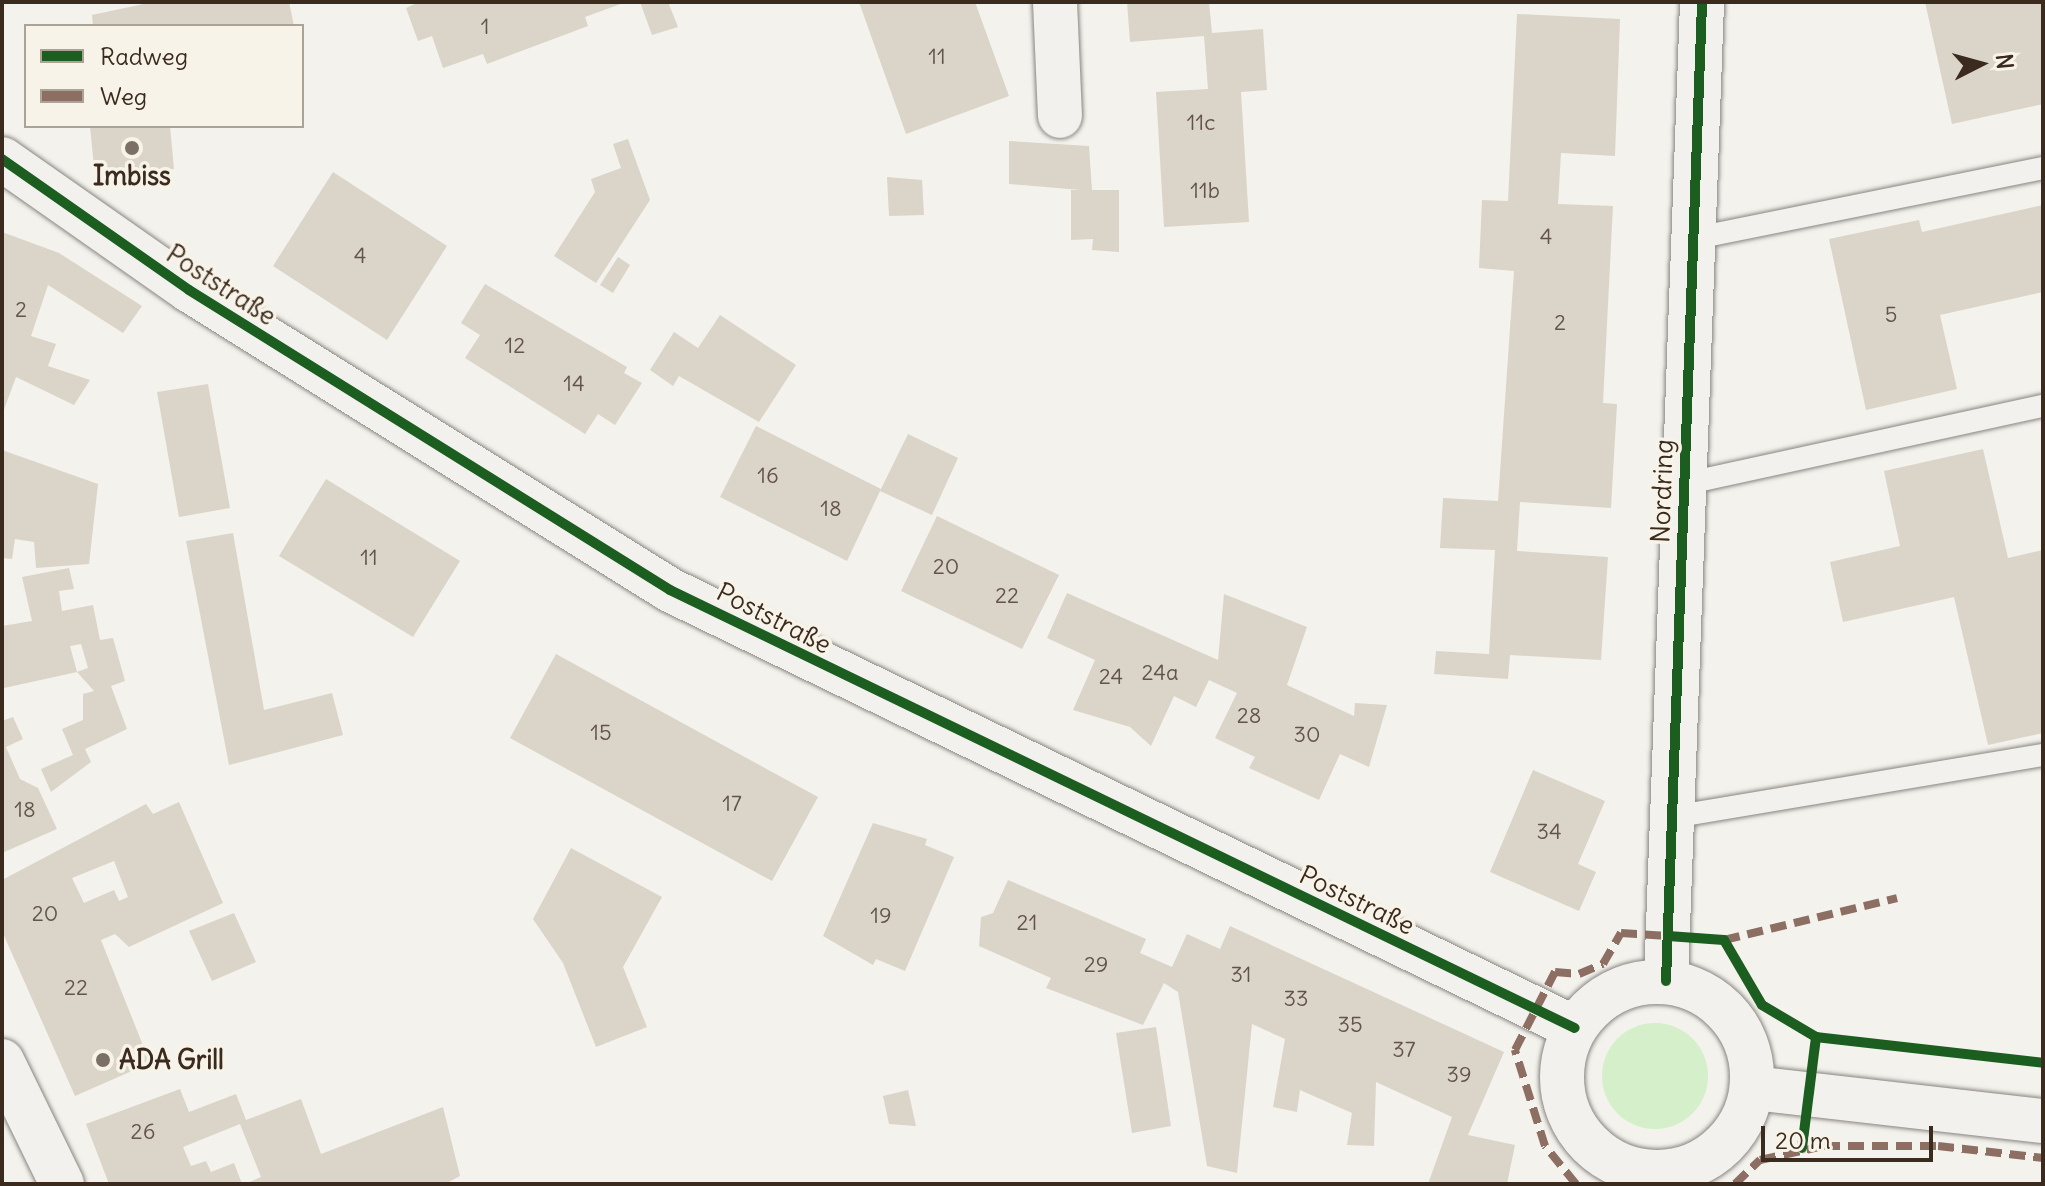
<!DOCTYPE html>
<meta charset="utf-8">
<style>
body{margin:0}
#map{position:relative;width:2045px;height:1186px;overflow:hidden;background:#f4f2ec;font-family:Delius,sans-serif}
div>[style]{position:absolute}
.green>*{inset:0;background:#d4efc9}
.round{border-radius:50%}
.building>*{inset:0;background:#dbd4c9}
.roads{filter:drop-shadow(0 0 2px #898580) drop-shadow(0 0 2px #898580)}
.lane>*{height:22px;margin:-11px;padding:0 11px;transform-origin:11px;border-radius:11px;background:#f2f1ed}
.street>*{height:44px;margin:-22px;padding:0 22px;transform-origin:22px;border-radius:22px;background:#f2f1ed}
.secondary>*{height:44px;margin:-22px;padding:0 22px;transform-origin:22px;border-radius:22px;background:#f2f1ed}
.secondary>.ring{margin:-22px;padding:0;box-sizing:content-box;background:none;border:44px solid #f2f1ed;border-radius:50%}
.quiet>*{height:8px;margin-top:-4px;transform-origin:0;background:repeating-linear-gradient(90deg,#8d6e63 0 16px,transparent 0 24px)}
.cycleway>*{height:10px;margin:-5px;padding:0 5px;transform-origin:5px;border-radius:5px;background:#1b5e20}
.dots>*{width:22px;height:22px;translate:-50% -50%;box-sizing:border-box;border:4px solid #f7f3e8;border-radius:50%}
span{translate:-50% -50%;white-space:nowrap;text-align:center;line-height:1.15;-webkit-text-stroke:7px #f7f3e8;paint-order:stroke}
.number-label{font-size:22px;color:#635449}
.number-label span{-webkit-text-stroke-width:0}
.poi-label{font-size:26px;color:#3b2a1e;font-weight:700}
.left{translate:0 -50%;text-align:left}
.street-label{font-size:26px;color:#3b2a1e}
.frame{position:absolute;inset:0;border:4px solid #3b2a1e;pointer-events:none}
.legend{position:absolute;left:24px;top:24px;width:280px;height:104px;box-sizing:border-box;background:#f7f3e8;border:2px solid #aca397;margin:0;padding:10px 14px;list-style:none;font-size:24px;color:#3b2a1e}
.legend li{display:flex;align-items:center;gap:16px;height:40px}
.legend b{width:40px;border:2px solid #aca397}
.north{position:absolute;left:1941px;top:24px;width:80px;height:80px;-webkit-text-stroke:6px #f7f3e8;paint-order:stroke;rotate:84deg;font-size:22px;font-weight:700;line-height:32px;text-align:center;color:#3b2a1e}
.north::after{content:'';display:block;margin:auto;width:28px;height:36px;background:#3b2a1e;clip-path:polygon(50% 0,100% 100%,50% 72%,0 100%)}
.scale{position:absolute;left:1761px;top:1126px;width:172px;height:36px;box-sizing:border-box;border:4px solid #3b2a1e;border-top:0;padding-left:10px;font-size:24px;line-height:28px;white-space:nowrap;color:#3b2a1e;-webkit-text-stroke:6px #f7f3e8;paint-order:stroke}
</style>
<div id="map">
<div class="green">
<i class="round" style="left:1602px;top:1023px;width:106px;height:106px"></i>
</div>
<div class="building">
<i style="clip-path:polygon(153px 2px,289px 2px,294px 26px,93px 26px,92px 15px)"></i>
<i style="clip-path:polygon(419px 2px,626px 2px,585px 17px,588px 26px,487px 64px,483px 54px,443px 68px,432px 36px,418px 41px,406px 8px)"></i>
<i style="clip-path:polygon(640px 2px,668px 2px,678px 27px,652px 35px)"></i>
<i style="clip-path:polygon(859px 2px,975px 2px,1009px 96px,906px 134px)"></i>
<i style="clip-path:polygon(1127px 2px,1209px 2px,1212px 33px,1263px 29px,1267px 90px,1241px 92px,1249px 222px,1164px 227px,1156px 92px,1208px 89px,1204px 36px,1130px 42px)"></i>
<i style="clip-path:polygon(1925px 2px,2043px 2px,2043px 104px,1952px 124px)"></i>
<i style="clip-path:polygon(1517px 14px,1620px 19px,1615px 156px,1561px 153px,1558px 204px,1613px 206px,1603px 403px,1617px 404px,1611px 508px,1520px 502px,1517px 551px,1608px 557px,1601px 660px,1510px 655px,1508px 679px,1434px 674px,1436px 651px,1489px 654px,1495px 550px,1440px 548px,1443px 498px,1498px 501px,1514px 271px,1479px 268px,1482px 200px,1508px 201px)"></i>
<i style="clip-path:polygon(90px 126px,170px 126px,174px 169px,95px 177px)"></i>
<i style="clip-path:polygon(628px 139px,650px 200px,596px 283px,554px 256px,595px 192px,591px 179px,621px 168px,613px 144px)"></i>
<i style="clip-path:polygon(1009px 141px,1089px 146px,1092px 191px,1009px 184px)"></i>
<i style="clip-path:polygon(333px 172px,447px 246px,387px 340px,273px 266px)"></i>
<i style="clip-path:polygon(887px 177px,922px 180px,924px 215px,889px 216px)"></i>
<i style="clip-path:polygon(1071px 190px,1119px 190px,1119px 252px,1092px 250px,1093px 239px,1071px 240px)"></i>
<i style="clip-path:polygon(2043px 205px,2043px 292px,1940px 315px,1957px 389px,1866px 410px,1829px 239px,1919px 220px,1922px 232px)"></i>
<i style="clip-path:polygon(2px 232px,59px 253px,142px 306px,123px 333px,48px 285px,31px 336px,56px 344px,48px 366px,90px 380px,74px 405px,16px 377px,2px 415px)"></i>
<i style="clip-path:polygon(618px 257px,630px 265px,613px 293px,600px 285px)"></i>
<i style="clip-path:polygon(485px 284px,627px 367px,624px 373px,642px 383px,615px 425px,598px 414px,585px 434px,465px 358px,480px 335px,461px 323px)"></i>
<i style="clip-path:polygon(720px 315px,796px 365px,759px 422px,679px 376px,673px 386px,650px 370px,674px 332px,698px 348px)"></i>
<i style="clip-path:polygon(208px 384px,230px 508px,179px 517px,157px 392px)"></i>
<i style="clip-path:polygon(756px 426px,881px 489px,847px 561px,720px 497px)"></i>
<i style="clip-path:polygon(908px 434px,958px 458px,932px 515px,880px 491px)"></i>
<i style="clip-path:polygon(1983px 449px,2008px 558px,2043px 550px,2043px 733px,1988px 745px,1954px 597px,1843px 622px,1830px 562px,1900px 546px,1884px 471px)"></i>
<i style="clip-path:polygon(2px 450px,98px 484px,89px 564px,36px 568px,34px 542px,15px 539px,12px 559px,2px 558px)"></i>
<i style="clip-path:polygon(326px 479px,460px 561px,413px 637px,279px 556px)"></i>
<i style="clip-path:polygon(937px 516px,1059px 575px,1022px 649px,901px 591px)"></i>
<i style="clip-path:polygon(233px 533px,264px 710px,332px 693px,343px 735px,229px 765px,186px 541px)"></i>
<i style="clip-path:polygon(69px 568px,74px 589px,59px 591px,62px 611px,93px 605px,100px 640px,113px 638px,125px 681px,111px 686px,127px 729px,85px 749px,91px 762px,51px 792px,41px 769px,73px 755px,62px 729px,83px 720px,83px 694px,94px 691px,77px 672px,88px 668px,81px 644px,70px 646px,77px 672px,4px 688px,2px 626px,32px 621px,22px 577px)"></i>
<i style="clip-path:polygon(1067px 593px,1218px 660px,1224px 594px,1307px 627px,1287px 685px,1354px 716px,1355px 703px,1387px 705px,1369px 767px,1340px 754px,1319px 800px,1249px 768px,1255px 757px,1215px 738px,1237px 693px,1209px 680px,1196px 707px,1174px 696px,1151px 746px,1130px 727px,1073px 710px,1095px 660px,1047px 638px)"></i>
<i style="clip-path:polygon(556px 654px,818px 797px,772px 881px,510px 738px)"></i>
<i style="clip-path:polygon(13px 717px,23px 739px,6px 747px,20px 779px,38px 788px,57px 829px,2px 853px,2px 721px)"></i>
<i style="clip-path:polygon(1533px 770px,1605px 801px,1578px 864px,1596px 872px,1579px 911px,1490px 872px)"></i>
<i style="clip-path:polygon(evenodd,179px 802px,223px 903px,129px 947px,115px 934px,101px 940px,150px 1063px,75px 1096px,2px 931px,2px 880px,146px 804px,153px 814px,179px 802px,114px 861px,128px 897px,119px 901px,114px 890px,84px 903px,72px 878px,114px 861px)"></i>
<i style="clip-path:polygon(873px 823px,927px 839px,925px 845px,954px 857px,905px 971px,876px 959px,873px 965px,823px 936px)"></i>
<i style="clip-path:polygon(571px 848px,662px 897px,623px 967px,647px 1027px,596px 1047px,563px 963px,533px 919px)"></i>
<i style="clip-path:polygon(1008px 880px,1146px 939px,1140px 953px,1172px 967px,1187px 934px,1220px 949px,1230px 926px,1504px 1052px,1468px 1135px,1515px 1145px,1507px 1184px,1428px 1184px,1452px 1117px,1376px 1082px,1374px 1146px,1347px 1145px,1352px 1113px,1300px 1090px,1297px 1112px,1273px 1107px,1285px 1039px,1252px 1024px,1237px 1173px,1207px 1166px,1178px 992px,1164px 983px,1143px 1025px,1046px 988px,1051px 978px,979px 946px,981px 917px,993px 913px)"></i>
<i style="clip-path:polygon(234px 913px,256px 962px,212px 981px,189px 931px)"></i>
<i style="clip-path:polygon(1156px 1027px,1171px 1126px,1132px 1133px,1116px 1033px)"></i>
<i style="clip-path:polygon(180px 1089px,189px 1112px,236px 1094px,246px 1120px,301px 1099px,321px 1154px,443px 1107px,460px 1176px,445px 1184px,245px 1184px,261px 1177px,240px 1124px,183px 1147px,191px 1166px,206px 1161px,211px 1172px,234px 1163px,242px 1184px,109px 1184px,86px 1124px)"></i>
<i style="clip-path:polygon(908px 1090px,916px 1126px,889px 1124px,883px 1096px)"></i>
</div>
<div class="roads">
<div class="lane">
<i style="left:1691px;top:239px;width:359px;rotate:-11.4deg"></i>
<i style="left:1684px;top:484px;width:367px;rotate:-12.3deg"></i>
<i style="left:1672px;top:817px;width:376px;rotate:-9.5deg"></i>
</div>
<div class="street">
<i style="left:1055px;top:2px;width:114px;rotate:87.5deg"></i>
<i style="left:1666px;top:981px;width:980px;rotate:-87.89deg"></i>
<i style="left:2px;top:1061px;width:137px;rotate:64deg"></i>
</div>
<div class="secondary">
<i style="left:2px;top:159px;width:228px;rotate:35deg"></i>
<i style="left:189px;top:290px;width:567px;rotate:31.95deg"></i>
<i style="left:670px;top:590px;width:1005px;rotate:25.83deg"></i>
<i class="ring" style="left:1562px;top:982px;width:146px;height:146px"></i>
<i style="left:1753px;top:1088px;width:292px;rotate:6.5deg"></i>
</div>
</div>
<div class="quiet">
<i style="left:1724px;top:940px;width:178px;rotate:-13.6deg"></i>
<i style="left:1576px;top:1184px;width:49px;rotate:-129.2deg"></i>
<i style="left:1545px;top:1146px;width:101px;rotate:-107.4deg"></i>
<i style="left:1515px;top:1050px;width:88px;rotate:-62.9deg"></i>
<i style="left:1555px;top:972px;width:24px;rotate:5deg"></i>
<i style="left:1579px;top:974px;width:26px;rotate:-23deg"></i>
<i style="left:1603px;top:964px;width:36px;rotate:-60deg"></i>
<i style="left:1621px;top:933px;width:47px;rotate:3.7deg"></i>
<i style="left:1735px;top:1184px;width:35px;rotate:-44deg"></i>
<i style="left:1760px;top:1160px;width:66px;rotate:-12.3deg"></i>
<i style="left:1824px;top:1146px;width:114px"></i>
<i style="left:1938px;top:1146px;width:106px;rotate:6.5deg"></i>
</div>
<div class="cycleway">
<i style="left:2px;top:159px;width:228px;rotate:35deg"></i>
<i style="left:189px;top:290px;width:567px;rotate:31.95deg"></i>
<i style="left:670px;top:590px;width:1005px;rotate:25.83deg"></i>
<i style="left:1668px;top:936px;width:56px;rotate:4.1deg"></i>
<i style="left:1724px;top:940px;width:75px;rotate:59.7deg"></i>
<i style="left:1762px;top:1005px;width:63px;rotate:30.7deg"></i>
<i style="left:1816px;top:1037px;width:228px;rotate:6.5deg"></i>
<i style="left:1666px;top:981px;width:980px;rotate:-87.89deg"></i>
<i style="left:1802px;top:1148px;width:112px;rotate:-82.8deg"></i>
</div>
<div class="dots">
<i style="left:132px;top:148px;background:#7c7066"></i>
<i style="left:103px;top:1060px;background:#7c7066"></i>
</div>
<div class="number-label">
<span style="left:485px;top:27px">1</span>
<span style="left:937px;top:57px">11</span>
<span style="left:1201px;top:123px">11c</span>
<span style="left:1205px;top:191px">11b</span>
<span style="left:1546px;top:237px">4</span>
<span style="left:360px;top:256px">4</span>
<span style="left:21px;top:310px">2</span>
<span style="left:1891px;top:315px">5</span>
<span style="left:1560px;top:323px">2</span>
<span style="left:515px;top:346px">12</span>
<span style="left:574px;top:384px">14</span>
<span style="left:768px;top:476px">16</span>
<span style="left:831px;top:509px">18</span>
<span style="left:369px;top:558px">11</span>
<span style="left:946px;top:567px">20</span>
<span style="left:1007px;top:596px">22</span>
<span style="left:1160px;top:673px">24a</span>
<span style="left:1111px;top:677px">24</span>
<span style="left:1249px;top:716px">28</span>
<span style="left:601px;top:733px">15</span>
<span style="left:1307px;top:735px">30</span>
<span style="left:732px;top:804px">17</span>
<span style="left:25px;top:810px">18</span>
<span style="left:1549px;top:832px">34</span>
<span style="left:45px;top:914px">20</span>
<span style="left:881px;top:916px">19</span>
<span style="left:1027px;top:923px">21</span>
<span style="left:1096px;top:965px">29</span>
<span style="left:1241px;top:975px">31</span>
<span style="left:76px;top:988px">22</span>
<span style="left:1296px;top:999px">33</span>
<span style="left:1350px;top:1025px">35</span>
<span style="left:1404px;top:1050px">37</span>
<span style="left:1459px;top:1075px">39</span>
<span style="left:143px;top:1132px">26</span>
</div>
<div class="poi-label">
<span style="left:132px;top:176px">Imbiss</span>
<span class="left" style="left:119px;top:1060px">ADA Grill</span>
</div>
<div class="street-label">
<span style="left:221px;top:285px;rotate:33deg">Poststraße</span>
<span style="left:1662px;top:491px;rotate:-88deg">Nordring</span>
<span style="left:774px;top:618px;rotate:27deg">Poststraße</span>
<span style="left:1357px;top:900px;rotate:26deg">Poststraße</span>
</div>
<div class="frame"></div>
<ul class="legend">
<li><b style="height:10px;background:#1b5e20"></b>Radweg</li>
<li><b style="height:10px;background:#8d6e63"></b>Weg</li>
</ul>
<div class="north">N</div>
<div class="scale">20 m</div>
</div>
